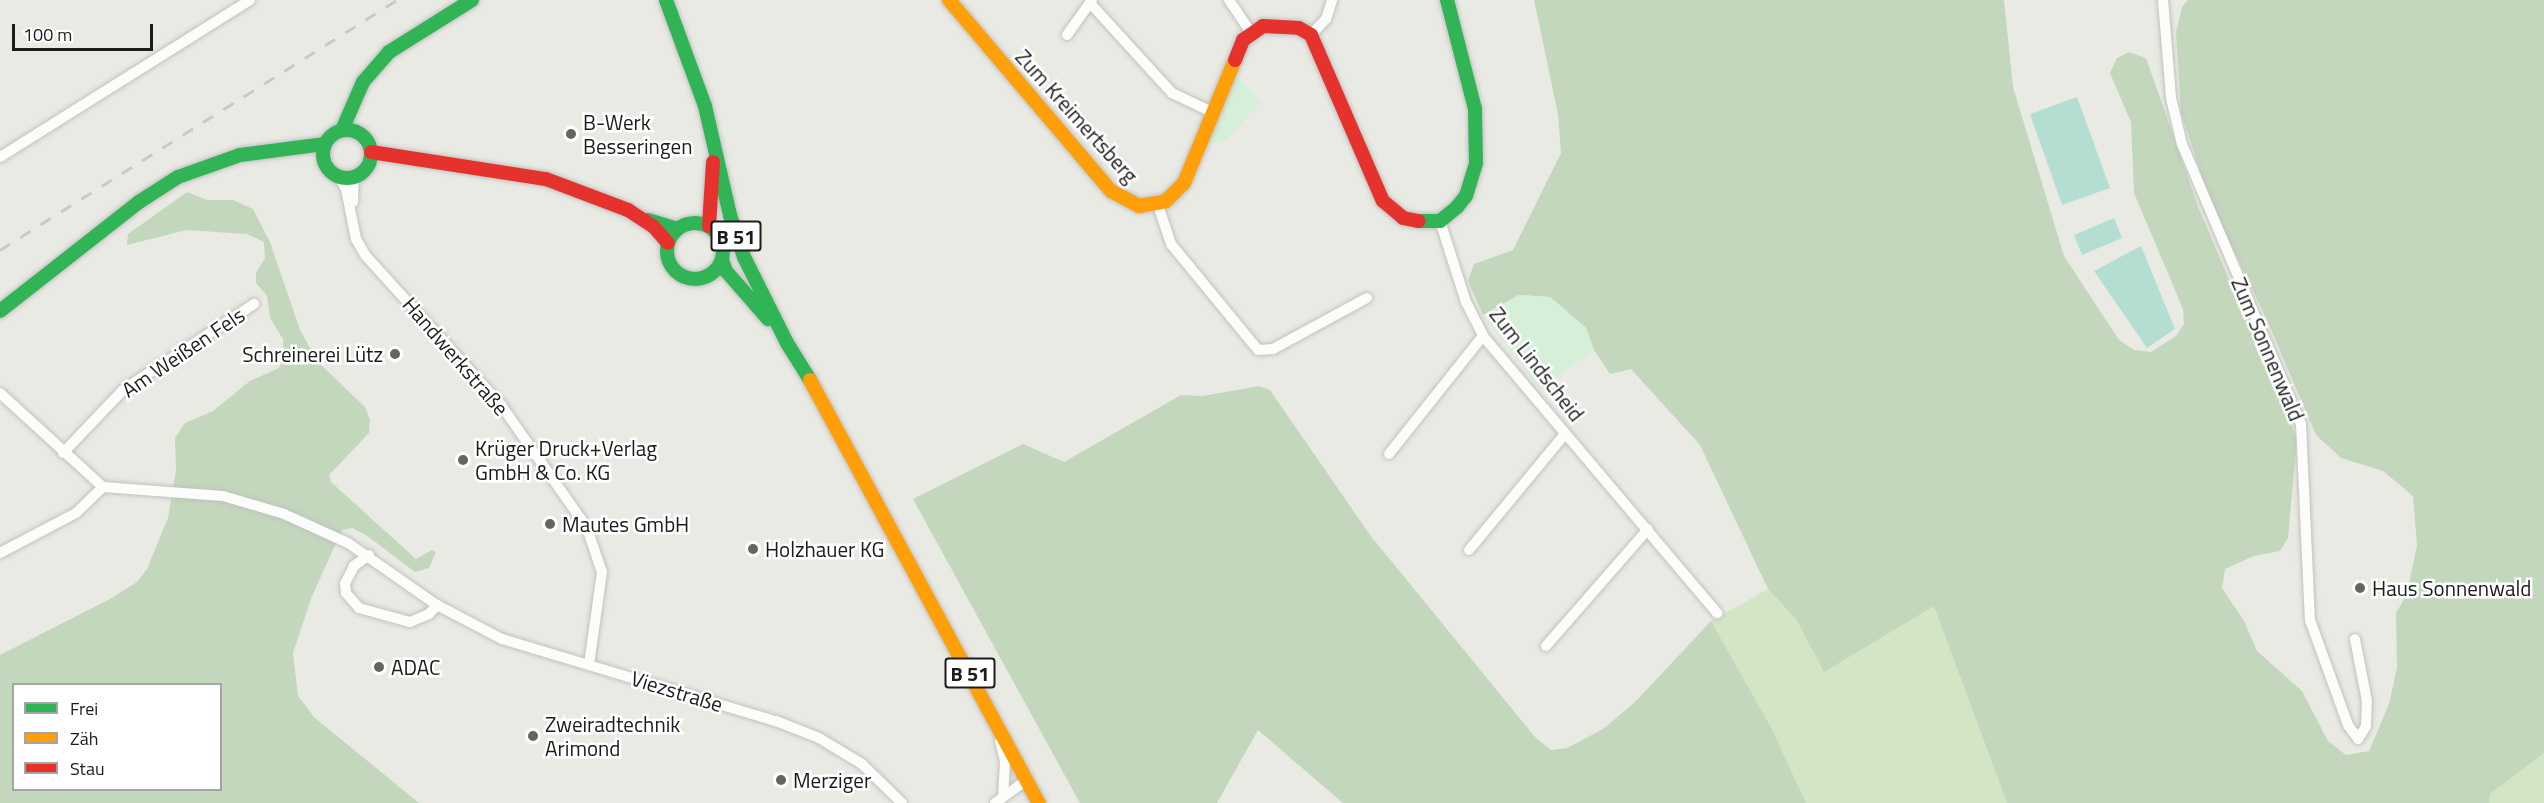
<!DOCTYPE html>
<meta charset="utf-8">
<style>
body{margin:0}
#map{position:relative;width:2544px;height:803px;overflow:hidden;background:#eaeae5;font-family:"Titillium Web",sans-serif}
div>[style]{position:absolute}
.grass>*{inset:0;background:#d2e6c6}
.forest>*{inset:0;background:#c2d7bc}
.park>*{inset:0;background:#d5efd9}
.pitch>*{inset:0;background:#b4ded2}
.roads{filter:drop-shadow(0 0 2px #c1c1bf) drop-shadow(0 0 2px #c1c1bf)}
.street>*{height:10px;margin:-5px;padding:0 5px;transform-origin:5px;border-radius:5px;background:#fcfcfb}
.fast>*{height:14px;margin:-7px;padding:0 7px;transform-origin:7px;border-radius:7px;background:#30b455}
.fast>.ring{margin:-7px;padding:0;box-sizing:content-box;background:none;border:14px solid #30b455;border-radius:50%}
.slow>*{height:14px;margin:-7px;padding:0 7px;transform-origin:7px;border-radius:7px;background:#ff9f0a}
.jam>*{height:14px;margin:-7px;padding:0 7px;transform-origin:7px;border-radius:7px;background:#e5322d}
.rail>*{height:3px;margin-top:-1.5px;transform-origin:0;background:repeating-linear-gradient(90deg,#c9c9c8 0 12px,transparent 0 24px)}
.dots>*{width:16px;height:16px;translate:-50% -50%;box-sizing:border-box;border:3px solid #fff;border-radius:50%}
span{translate:-50% -50%;white-space:nowrap;text-align:center;line-height:1.15;-webkit-text-stroke:5px #fff;paint-order:stroke}
.shield-label span{padding:2px 4px;background:#fff;border:2px solid;border-radius:4px;-webkit-text-stroke-width:0}
.shield-label{font-size:20px;color:#1c1c1c;font-weight:700}
.street-label{font-size:21px;color:#1c1c1c}
.poi-label{font-size:21px;color:#1c1c1c}
.left{translate:0 -50%;text-align:left}
.right{translate:-100% -50%;text-align:right}
.legend{position:absolute;left:12px;top:683px;width:210px;height:108px;box-sizing:border-box;background:#fff;border:2px solid #a4a4a4;margin:0;padding:8px 10px;list-style:none;font-size:18px;color:#1c1c1c}
.legend li{display:flex;align-items:center;gap:12px;height:30px}
.legend b{width:30px;border:2px solid #a4a4a4}
.scale{position:absolute;left:12px;top:24px;width:141px;height:27px;box-sizing:border-box;border:3px solid #1c1c1c;border-top:0;padding-left:8px;font-size:18px;line-height:21px;white-space:nowrap;color:#1c1c1c;-webkit-text-stroke:4px #fff;paint-order:stroke}
</style>
<div id="map">
<div class="grass">
<i style="clip-path:polygon(1768px 589px,1796px 619px,1824px 671px,1934px 605px,2007px 803px,1806px 803px,1771px 727px,1711px 621px)"></i>
<i style="clip-path:polygon(2544px 753px,2544px 803px,2489px 803px,2489px 794px)"></i>
</div>
<div class="forest">
<i style="clip-path:polygon(1534px 0,2004px 0,2013px 87px,2064px 256px,2119px 340px,2134px 350px,2151px 352px,2176px 336px,2184px 324px,2183px 309px,2134px 193px,2131px 122px,2110px 73px,2117px 58px,2129px 52px,2146px 58px,2199px 209px,2297px 439px,2288px 538px,2280px 551px,2254px 556px,2225px 569px,2222px 588px,2244px 621px,2257px 651px,2302px 691px,2328px 741px,2346px 755px,2369px 751px,2389px 704px,2397px 668px,2396px 613px,2407px 594px,2417px 545px,2413px 496px,2383px 471px,2341px 458px,2316px 435px,2267px 320px,2210px 201px,2181px 112px,2176px 32px,2182px 7px,2188px 0,2544px 0,2544px 753px,2490px 794px,2489px 803px,2007px 803px,1934px 606px,1824px 672px,1796px 619px,1768px 589px,1700px 445px,1631px 369px,1610px 374px,1594px 350px,1586px 328px,1550px 297px,1519px 295px,1483px 315px,1468px 281px,1474px 264px,1513px 250px,1561px 153px,1558px 114px)"></i>
<i style="clip-path:polygon(evenodd,187px 192px,207px 200px,233px 200px,253px 209px,270px 242px,300px 330px,318px 362px,365px 407px,370px 420px,369px 433px,329px 475px,331px 482px,416px 559px,432px 550px,436px 552px,429px 568px,415px 572px,366px 535px,352px 528px,342px 530px,312px 596px,293px 653px,298px 696px,315px 718px,419px 803px,0 803px,0 655px,110px 599px,137px 582px,147px 569px,168px 518px,176px 470px,175px 438px,185px 423px,213px 411px,250px 381px,279px 368px,284px 357px,283px 339px,270px 318px,267px 296px,256px 283px,256px 273px,265px 258px,264px 242px,247px 234px,186px 230px,127px 245px,128px 234px,187px 192px,14px 684px,220px 684px,220px 790px,14px 790px,14px 684px)"></i>
<i style="clip-path:polygon(1259px 386px,1270px 390px,1370px 535px,1535px 737px,1551px 750px,1567px 748px,1603px 729px,1635px 702px,1711px 621px,1771px 727px,1806px 803px,1343px 803px,1258px 730px,1217px 803px,1080px 803px,913px 499px,1023px 444px,1064px 462px,1181px 395px,1203px 396px)"></i>
</div>
<div class="park">
<i style="clip-path:polygon(1237px 77px,1261px 102px,1228px 138px,1220px 143px,1209px 141px)"></i>
<i style="clip-path:polygon(1519px 295px,1550px 297px,1586px 328px,1594px 350px,1540px 389px,1483px 315px)"></i>
</div>
<div class="pitch">
<i style="clip-path:polygon(2077px 97px,2110px 188px,2062px 205px,2030px 114px)"></i>
<i style="clip-path:polygon(2114px 218px,2122px 238px,2082px 255px,2074px 235px)"></i>
<i style="clip-path:polygon(2141px 246px,2175px 329px,2147px 348px,2094px 271px)"></i>
</div>
<div class="roads">
<div class="street">
<i style="left:1229px;top:0;width:40px;rotate:56deg"></i>
<i style="left:2163px;top:0;width:98px;rotate:85.3deg"></i>
<i style="left:2171px;top:98px;width:47px;rotate:76.6deg"></i>
<i style="left:2182px;top:144px;width:304px;rotate:67deg"></i>
<i style="left:2301px;top:424px;width:196px;rotate:87.4deg"></i>
<i style="left:2310px;top:620px;width:112px;rotate:70.1deg"></i>
<i style="left:2348px;top:725px;width:17px;rotate:54deg"></i>
<i style="left:2358px;top:739px;width:15px;rotate:-58deg"></i>
<i style="left:2366px;top:726px;width:25px;rotate:-88deg"></i>
<i style="left:2367px;top:701px;width:63px;rotate:-101deg"></i>
<i style="left:1090px;top:3px;width:122px;rotate:47.7deg"></i>
<i style="left:1172px;top:93px;width:44px;rotate:25.4deg"></i>
<i style="left:1067px;top:35px;width:43px;rotate:-54.5deg"></i>
<i style="left:1311px;top:35px;width:22px;rotate:-47deg"></i>
<i style="left:1326px;top:19px;width:20px;rotate:-72deg"></i>
<i style="left:0;top:157px;width:295px;rotate:-32.1deg"></i>
<i style="left:338px;top:176px;width:15px;rotate:58deg"></i>
<i style="left:346px;top:189px;width:51px;rotate:78.7deg"></i>
<i style="left:356px;top:239px;width:20px;rotate:60deg"></i>
<i style="left:366px;top:256px;width:201px;rotate:47.8deg"></i>
<i style="left:501px;top:405px;width:150px;rotate:55deg"></i>
<i style="left:587px;top:528px;width:46px;rotate:71.2deg"></i>
<i style="left:602px;top:572px;width:93px;rotate:98deg"></i>
<i style="left:353px;top:202px;width:25px;rotate:-88deg"></i>
<i style="left:1158px;top:205px;width:41px;rotate:71.6deg"></i>
<i style="left:1171px;top:244px;width:137px;rotate:50.6deg"></i>
<i style="left:1258px;top:350px;width:15px;rotate:-4deg"></i>
<i style="left:1273px;top:349px;width:107px;rotate:-28.5deg"></i>
<i style="left:1440px;top:221px;width:85px;rotate:72.2deg"></i>
<i style="left:1466px;top:302px;width:38px;rotate:63deg"></i>
<i style="left:1483px;top:336px;width:363px;rotate:49.8deg"></i>
<i style="left:0;top:393px;width:139px;rotate:42.4deg"></i>
<i style="left:103px;top:487px;width:120px;rotate:4.3deg"></i>
<i style="left:223px;top:496px;width:64px;rotate:16.4deg"></i>
<i style="left:284px;top:514px;width:70px;rotate:24.4deg"></i>
<i style="left:348px;top:543px;width:108px;rotate:34.9deg"></i>
<i style="left:437px;top:605px;width:73px;rotate:27.6deg"></i>
<i style="left:502px;top:639px;width:286px;rotate:16.7deg"></i>
<i style="left:776px;top:721px;width:46px;rotate:21.6deg"></i>
<i style="left:819px;top:738px;width:50px;rotate:31.2deg"></i>
<i style="left:862px;top:764px;width:56px;rotate:44.3deg"></i>
<i style="left:63px;top:453px;width:87px;rotate:-46.4deg"></i>
<i style="left:123px;top:390px;width:157px;rotate:-33.3deg"></i>
<i style="left:1389px;top:454px;width:151px;rotate:-51.5deg"></i>
<i style="left:1469px;top:550px;width:151px;rotate:-50.4deg"></i>
<i style="left:0;top:553px;width:86px;rotate:-27.8deg"></i>
<i style="left:76px;top:513px;width:37px;rotate:-44deg"></i>
<i style="left:369px;top:555px;width:19px;rotate:144deg"></i>
<i style="left:354px;top:566px;width:20px;rotate:117deg"></i>
<i style="left:345px;top:584px;width:9px;rotate:84deg"></i>
<i style="left:346px;top:593px;width:20px;rotate:49deg"></i>
<i style="left:359px;top:608px;width:53px;rotate:15.4deg"></i>
<i style="left:410px;top:622px;width:21px;rotate:-23deg"></i>
<i style="left:429px;top:614px;width:12px;rotate:-48deg"></i>
<i style="left:1546px;top:646px;width:155px;rotate:-48.9deg"></i>
<i style="left:1000px;top:741px;width:21px;rotate:76deg"></i>
<i style="left:1005px;top:761px;width:33px;rotate:93deg"></i>
<i style="left:995px;top:803px;width:39px;rotate:-36deg"></i>
</div>
<div class="fast">
<i style="left:666px;top:0;width:113px;rotate:69.8deg"></i>
<i style="left:705px;top:106px;width:112px;rotate:77.1deg"></i>
<i style="left:730px;top:215px;width:44px;rotate:71.6deg"></i>
<i style="left:744px;top:257px;width:96px;rotate:63.4deg"></i>
<i style="left:787px;top:343px;width:44px;rotate:58.1deg"></i>
<i class="ring" style="left:323px;top:130px;width:34px;height:34px"></i>
<i style="left:342px;top:130px;width:52px;rotate:-66.4deg"></i>
<i style="left:363px;top:82px;width:40px;rotate:-49deg"></i>
<i style="left:389px;top:52px;width:98px;rotate:-32.1deg"></i>
<i style="left:648px;top:220px;width:30px;rotate:17deg"></i>
<i style="left:1419px;top:221px;width:21px"></i>
<i style="left:1440px;top:221px;width:22px;rotate:-39deg"></i>
<i style="left:1457px;top:207px;width:14px;rotate:-51deg"></i>
<i style="left:1466px;top:196px;width:34px;rotate:-73deg"></i>
<i style="left:1476px;top:163px;width:54px;rotate:-91.1deg"></i>
<i style="left:1475px;top:109px;width:113px;rotate:-104.4deg"></i>
<i class="ring" style="left:667px;top:223px;width:42px;height:42px"></i>
<i style="left:722px;top:260px;width:12px;rotate:70deg"></i>
<i style="left:726px;top:271px;width:64px;rotate:48.8deg"></i>
<i style="left:0;top:311px;width:177px;rotate:-38.1deg"></i>
<i style="left:139px;top:202px;width:46px;rotate:-32.7deg"></i>
<i style="left:178px;top:177px;width:66px;rotate:-19.5deg"></i>
<i style="left:240px;top:155px;width:86px;rotate:-7.4deg"></i>
</div>
<div class="slow">
<i style="left:949px;top:0;width:250px;rotate:49.7deg"></i>
<i style="left:1111px;top:191px;width:32px;rotate:28deg"></i>
<i style="left:1139px;top:206px;width:27px;rotate:-10deg"></i>
<i style="left:1166px;top:201px;width:25px;rotate:-45deg"></i>
<i style="left:1184px;top:183px;width:133px;rotate:-67.5deg"></i>
<i style="left:810px;top:380px;width:481px;rotate:61.6deg"></i>
</div>
<div class="jam">
<i style="left:1235px;top:60px;width:22px;rotate:-68deg"></i>
<i style="left:1243px;top:40px;width:24px;rotate:-35deg"></i>
<i style="left:1263px;top:26px;width:36px;rotate:3deg"></i>
<i style="left:1299px;top:28px;width:14px;rotate:30deg"></i>
<i style="left:1311px;top:35px;width:181px;rotate:66.6deg"></i>
<i style="left:1383px;top:201px;width:26px;rotate:40deg"></i>
<i style="left:1403px;top:218px;width:16px;rotate:11deg"></i>
<i style="left:371px;top:152px;width:177px;rotate:8.8deg"></i>
<i style="left:546px;top:179px;width:88px;rotate:20.7deg"></i>
<i style="left:628px;top:210px;width:31px;rotate:33deg"></i>
<i style="left:654px;top:227px;width:21px;rotate:49deg"></i>
<i style="left:709px;top:226px;width:64px;rotate:-86.4deg"></i>
</div>
</div>
<div class="rail">
<i style="left:0;top:250px;width:469px;rotate:-32.2deg"></i>
</div>
<div class="dots">
<i style="left:571px;top:134px;background:#646462"></i>
<i style="left:395px;top:354px;background:#646462"></i>
<i style="left:463px;top:460px;background:#646462"></i>
<i style="left:550px;top:524px;background:#646462"></i>
<i style="left:753px;top:549px;background:#646462"></i>
<i style="left:2360px;top:588px;background:#646462"></i>
<i style="left:379px;top:667px;background:#646462"></i>
<i style="left:533px;top:736px;background:#646462"></i>
<i style="left:781px;top:780px;background:#646462"></i>
</div>
<div class="shield-label">
<span style="left:736px;top:236px">B 51</span>
<span style="left:970px;top:673px">B 51</span>
</div>
<div class="street-label">
<span style="left:1077px;top:116px;rotate:48deg">Zum Kreimertsberg</span>
<span style="left:2268px;top:349px;rotate:67deg">Zum Sonnenwald</span>
<span style="left:183px;top:352px;rotate:-34deg">Am Weißen Fels</span>
<span style="left:456px;top:356px;rotate:49deg">Handwerkstraße</span>
<span style="left:1537px;top:364px;rotate:52deg">Zum Lindscheid</span>
<span style="left:677px;top:691px;rotate:17deg">Viezstraße</span>
</div>
<div class="poi-label">
<span class="left" style="left:583px;top:134px">B-Werk<br>Besseringen</span>
<span class="right" style="left:383px;top:354px">Schreinerei Lütz</span>
<span class="left" style="left:475px;top:460px">Krüger Druck+Verlag<br>GmbH &amp; Co. KG</span>
<span class="left" style="left:562px;top:524px">Mautes GmbH</span>
<span class="left" style="left:765px;top:549px">Holzhauer KG</span>
<span class="left" style="left:2372px;top:588px">Haus Sonnenwald</span>
<span class="left" style="left:391px;top:667px">ADAC</span>
<span class="left" style="left:545px;top:736px">Zweiradtechnik<br>Arimond</span>
<span class="left" style="left:793px;top:780px">Merziger</span>
</div>
<ul class="legend">
<li><b style="height:8px;background:#30b455"></b>Frei</li>
<li><b style="height:8px;background:#ff9f0a"></b>Zäh</li>
<li><b style="height:8px;background:#e5322d"></b>Stau</li>
</ul>
<div class="scale">100 m</div>
</div>
